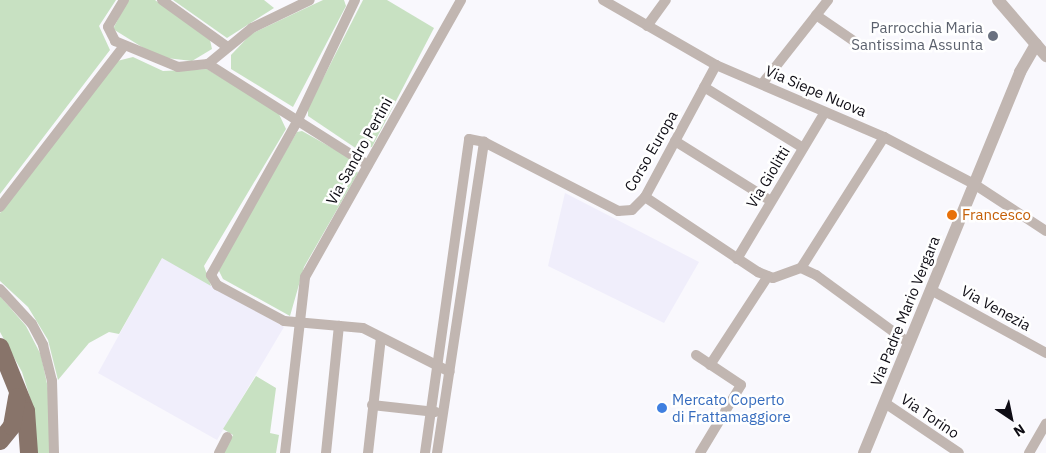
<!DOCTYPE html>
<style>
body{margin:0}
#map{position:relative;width:1046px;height:453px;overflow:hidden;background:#f9f8fd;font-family:"IBM Plex Sans",sans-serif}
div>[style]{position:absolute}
.built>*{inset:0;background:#f0eefb}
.green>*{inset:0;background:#c8e1c2}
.minor>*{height:10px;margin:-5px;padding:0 5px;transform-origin:5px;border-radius:5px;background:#c1b6b1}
.tertiary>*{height:12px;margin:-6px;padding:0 6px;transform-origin:6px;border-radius:6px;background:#c1b6b1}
.trunk>*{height:18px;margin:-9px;padding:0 9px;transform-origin:9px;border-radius:9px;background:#88746a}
.dots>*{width:14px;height:14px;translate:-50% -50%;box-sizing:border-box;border:2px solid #fff;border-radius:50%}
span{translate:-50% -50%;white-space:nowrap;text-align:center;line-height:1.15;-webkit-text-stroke:5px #fff;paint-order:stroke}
.worship-label{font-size:15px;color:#5b616d}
.right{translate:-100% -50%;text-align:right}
.street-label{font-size:15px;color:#0f0d15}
.food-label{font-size:15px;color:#c56008}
.left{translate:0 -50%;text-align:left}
.shop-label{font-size:15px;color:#366cbe}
.north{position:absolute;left:986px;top:393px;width:50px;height:50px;-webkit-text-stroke:4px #fff;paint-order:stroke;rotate:146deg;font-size:14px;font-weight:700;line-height:20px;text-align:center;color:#0f0d15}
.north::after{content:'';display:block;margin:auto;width:18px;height:22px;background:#0f0d15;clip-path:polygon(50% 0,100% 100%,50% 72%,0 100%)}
</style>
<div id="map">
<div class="built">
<i style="clip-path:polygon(565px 193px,699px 262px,664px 323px,548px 266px)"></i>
<i style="clip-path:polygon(162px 257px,284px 327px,217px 440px,98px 373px)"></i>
</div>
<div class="green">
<i style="clip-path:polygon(0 0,116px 0,99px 26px,110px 50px,0 194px)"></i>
<i style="clip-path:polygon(128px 0,155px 0,210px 40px,212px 49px,192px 61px,158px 57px,113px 29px)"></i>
<i style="clip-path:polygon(173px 0,264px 0,274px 8px,227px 38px)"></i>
<i style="clip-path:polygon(323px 0,344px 0,346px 6px,293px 107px,231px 69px,231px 55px,251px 34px)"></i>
<i style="clip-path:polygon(363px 0,387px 0,434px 28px,372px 147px,357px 149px,308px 116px,308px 108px)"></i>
<i style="clip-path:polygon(133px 57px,163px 71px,207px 69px,278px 112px,286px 129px,204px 266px,211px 286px,162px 258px,119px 334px,109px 332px,89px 343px,58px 380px,48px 340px,28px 307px,0 281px,0 213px,109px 69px,117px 61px)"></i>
<i style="clip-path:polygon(302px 131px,350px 158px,358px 173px,304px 267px,290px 316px,223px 279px,217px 267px,297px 132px)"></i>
<i style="clip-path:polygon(0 296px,26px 326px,41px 355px,50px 398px,49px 453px,34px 453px,33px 407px,22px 372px,0 332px)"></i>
<i style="clip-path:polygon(256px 376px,276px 388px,270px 433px,279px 435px,276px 453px,223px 453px,233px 435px,223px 429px)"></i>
</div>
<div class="minor">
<i style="left:124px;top:0;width:31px;rotate:121deg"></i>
<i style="left:108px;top:27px;width:16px;rotate:63deg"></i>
<i style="left:115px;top:41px;width:68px;rotate:22.4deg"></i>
<i style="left:178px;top:67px;width:30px;rotate:-6deg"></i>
<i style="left:208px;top:64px;width:57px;rotate:-39.3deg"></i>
<i style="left:252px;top:28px;width:64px;rotate:-25.8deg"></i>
<i style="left:162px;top:0;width:79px;rotate:35.7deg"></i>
<i style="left:355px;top:0;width:133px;rotate:115.4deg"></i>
<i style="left:298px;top:120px;width:178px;rotate:119.3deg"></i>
<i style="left:211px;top:275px;width:12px;rotate:59deg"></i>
<i style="left:217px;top:285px;width:76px;rotate:28.2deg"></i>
<i style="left:284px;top:321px;width:79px;rotate:5.1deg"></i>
<i style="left:363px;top:328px;width:97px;rotate:26.8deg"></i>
<i style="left:603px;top:0;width:130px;rotate:29.9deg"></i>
<i style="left:716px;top:65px;width:183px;rotate:23.2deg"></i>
<i style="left:884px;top:137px;width:102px;rotate:27.6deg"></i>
<i style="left:974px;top:184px;width:86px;rotate:33.1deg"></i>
<i style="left:816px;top:15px;width:51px;rotate:34.6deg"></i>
<i style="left:647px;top:26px;width:32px;rotate:-54deg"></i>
<i style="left:208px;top:64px;width:189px;rotate:32.3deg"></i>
<i style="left:762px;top:84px;width:107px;rotate:-51.8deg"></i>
<i style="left:704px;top:87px;width:116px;rotate:31.6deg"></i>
<i style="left:675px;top:141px;width:113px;rotate:32deg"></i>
<i style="left:645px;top:197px;width:136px;rotate:33.6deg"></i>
<i style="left:758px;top:272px;width:16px;rotate:22deg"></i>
<i style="left:773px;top:278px;width:30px;rotate:-20deg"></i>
<i style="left:801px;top:268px;width:17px;rotate:25deg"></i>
<i style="left:816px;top:275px;width:115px;rotate:36.2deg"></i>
<i style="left:0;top:207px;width:203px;rotate:-52.4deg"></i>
<i style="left:737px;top:259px;width:171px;rotate:-59.1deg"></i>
<i style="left:801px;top:268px;width:155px;rotate:-57.6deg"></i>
<i style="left:0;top:289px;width:47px;rotate:47.6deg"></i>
<i style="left:32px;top:324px;width:24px;rotate:62deg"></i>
<i style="left:43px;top:345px;width:37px;rotate:76deg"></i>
<i style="left:52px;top:381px;width:72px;rotate:88.4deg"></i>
<i style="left:931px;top:290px;width:131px;rotate:28.7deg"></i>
<i style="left:696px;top:355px;width:54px;rotate:33.7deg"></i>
<i style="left:741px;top:385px;width:79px;rotate:121.1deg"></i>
<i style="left:710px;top:365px;width:106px;rotate:-56.9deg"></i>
<i style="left:885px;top:403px;width:89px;rotate:34deg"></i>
<i style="left:372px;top:405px;width:64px;rotate:6.2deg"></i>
<i style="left:219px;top:453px;width:18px;rotate:-63deg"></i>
<i style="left:285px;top:453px;width:177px;rotate:-83.5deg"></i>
<i style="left:305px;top:277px;width:318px;rotate:-60.6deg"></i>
<i style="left:326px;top:453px;width:128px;rotate:-84.2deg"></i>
<i style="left:368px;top:453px;width:116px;rotate:-83.6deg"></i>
<i style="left:425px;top:453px;width:317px;rotate:-82deg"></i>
<i style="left:469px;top:139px;width:15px;rotate:11deg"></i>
<i style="left:484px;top:142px;width:151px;rotate:27.2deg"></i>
<i style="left:618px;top:211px;width:14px;rotate:-4deg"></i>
<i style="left:632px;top:210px;width:18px;rotate:-45deg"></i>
<i style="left:645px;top:197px;width:150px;rotate:-61.7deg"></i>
<i style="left:437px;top:453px;width:315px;rotate:-81.4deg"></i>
<i style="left:1029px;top:453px;width:34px;rotate:-60deg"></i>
</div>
<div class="tertiary">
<i style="left:998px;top:0;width:74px;rotate:49.4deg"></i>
<i style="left:864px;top:453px;width:412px;rotate:-67.7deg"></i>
<i style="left:1020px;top:72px;width:32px;rotate:-60deg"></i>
</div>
<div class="trunk">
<i style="left:0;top:347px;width:69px;rotate:67.9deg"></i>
<i style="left:26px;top:411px;width:42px;rotate:85.9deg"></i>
<i style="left:0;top:441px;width:19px;rotate:-51deg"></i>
<i style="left:12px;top:426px;width:29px;rotate:-80deg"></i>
</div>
<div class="dots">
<i style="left:993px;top:36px;background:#6b7280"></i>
<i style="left:952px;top:215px;background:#e8710a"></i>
<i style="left:662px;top:408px;background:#3f7fe0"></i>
</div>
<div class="worship-label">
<span class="right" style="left:983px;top:36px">Parrocchia Maria<br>Santissima Assunta</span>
</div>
<div class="street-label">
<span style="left:816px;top:91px;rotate:23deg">Via Siepe Nuova</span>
<span style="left:359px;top:151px;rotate:-61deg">Via Sandro Pertini</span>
<span style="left:651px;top:151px;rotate:-60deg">Corso Europa</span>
<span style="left:768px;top:177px;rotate:-59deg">Via Giolitti</span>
<span style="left:996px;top:308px;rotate:29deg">Via Venezia</span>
<span style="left:905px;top:311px;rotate:-68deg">Via Padre Mario Vergara</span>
<span style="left:930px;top:416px;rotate:34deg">Via Torino</span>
</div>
<div class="food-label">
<span class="left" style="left:962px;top:215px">Francesco</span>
</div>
<div class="shop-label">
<span class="left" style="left:672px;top:408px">Mercato Coperto<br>di Frattamaggiore</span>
</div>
<div class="north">N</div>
</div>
